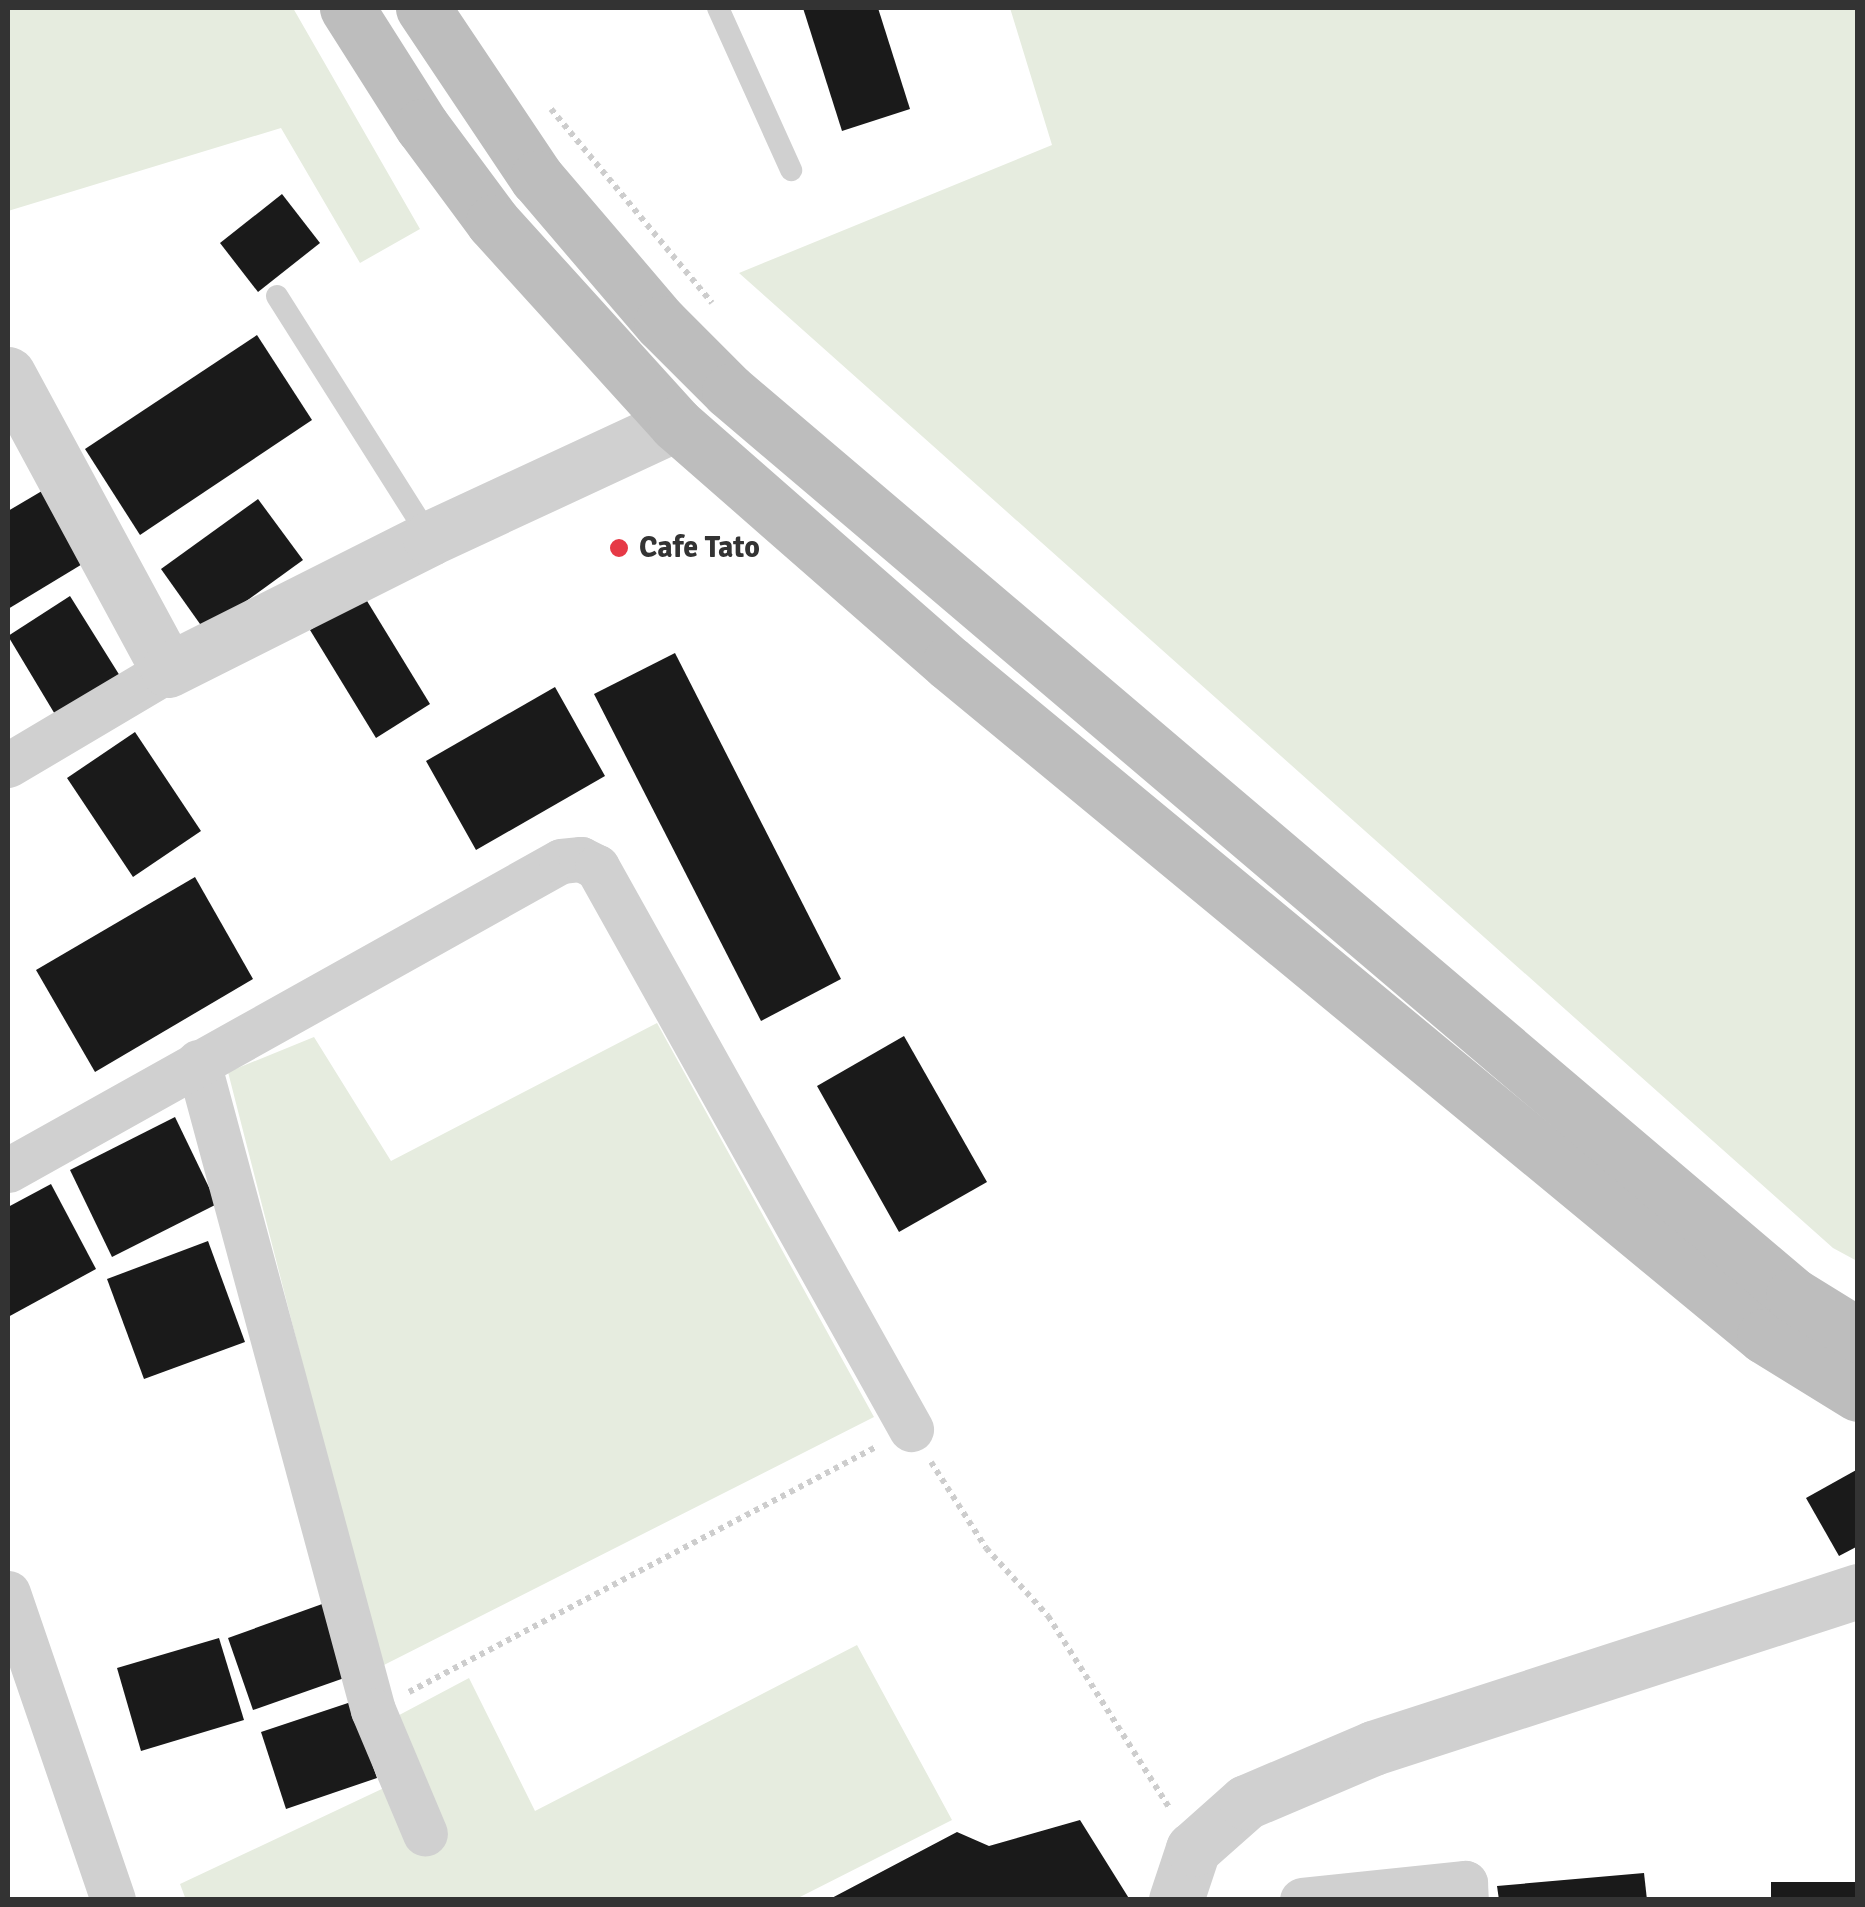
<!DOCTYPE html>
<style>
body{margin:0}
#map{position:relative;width:1865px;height:1907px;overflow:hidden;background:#fff;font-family:Signika,sans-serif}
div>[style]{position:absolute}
.green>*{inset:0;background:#e6ecdf}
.building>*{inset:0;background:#1a1a1a}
.path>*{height:6px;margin-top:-3px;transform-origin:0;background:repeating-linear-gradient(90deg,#cdcdcd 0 5px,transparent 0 10px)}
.service>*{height:22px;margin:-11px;padding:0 11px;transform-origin:11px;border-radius:11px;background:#d0d0d0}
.minor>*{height:45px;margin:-22.5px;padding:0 22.5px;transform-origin:22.5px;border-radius:22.5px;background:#d0d0d0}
.tertiary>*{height:55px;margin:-27.5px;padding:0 27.5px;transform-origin:27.5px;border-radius:27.5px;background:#d0d0d0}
.secondary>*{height:55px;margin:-27.5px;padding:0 27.5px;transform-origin:27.5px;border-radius:27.5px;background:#bdbdbd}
.dots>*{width:28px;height:28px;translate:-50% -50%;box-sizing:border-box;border:5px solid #fff;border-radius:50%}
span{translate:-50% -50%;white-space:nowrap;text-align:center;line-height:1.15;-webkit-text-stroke:10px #fff;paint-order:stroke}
.poi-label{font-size:30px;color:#333;font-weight:700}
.left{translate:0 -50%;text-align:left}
.frame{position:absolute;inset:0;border:10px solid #333;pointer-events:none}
</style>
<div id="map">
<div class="green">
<i style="clip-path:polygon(8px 8px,293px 8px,420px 229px,360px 263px,281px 128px,8px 211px)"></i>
<i style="clip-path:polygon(1010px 8px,1857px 8px,1857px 1261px,1833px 1248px,739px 273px,1052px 145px)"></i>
<i style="clip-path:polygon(657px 1023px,874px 1417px,380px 1667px,228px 1072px,314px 1037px,391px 1161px)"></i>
<i style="clip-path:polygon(857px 1645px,952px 1820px,796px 1899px,186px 1900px,180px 1884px,386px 1787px,371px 1730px,469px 1678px,535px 1811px)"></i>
</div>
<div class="building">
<i style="clip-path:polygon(803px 8px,878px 8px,910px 109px,842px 131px)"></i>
<i style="clip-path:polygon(282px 194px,320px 243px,258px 292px,220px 243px)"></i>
<i style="clip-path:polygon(257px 335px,312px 420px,140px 535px,85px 449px)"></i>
<i style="clip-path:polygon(47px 488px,89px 560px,8px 609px,8px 511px)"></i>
<i style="clip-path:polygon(258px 499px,303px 560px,205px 631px,161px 569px)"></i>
<i style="clip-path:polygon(70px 596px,120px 676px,56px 716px,8px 636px)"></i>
<i style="clip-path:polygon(364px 596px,430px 704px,376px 738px,310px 630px)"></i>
<i style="clip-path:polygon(675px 653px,841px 979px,761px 1021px,594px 694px)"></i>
<i style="clip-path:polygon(555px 687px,605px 776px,476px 850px,426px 761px)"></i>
<i style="clip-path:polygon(135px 732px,201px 831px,133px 877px,67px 778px)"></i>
<i style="clip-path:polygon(195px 877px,253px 979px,95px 1072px,36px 970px)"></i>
<i style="clip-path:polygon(904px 1036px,987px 1182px,899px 1232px,817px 1086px)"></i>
<i style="clip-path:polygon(175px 1117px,217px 1204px,112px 1257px,70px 1170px)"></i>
<i style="clip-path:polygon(51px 1184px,96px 1269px,8px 1317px,8px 1207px)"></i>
<i style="clip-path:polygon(208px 1241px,245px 1342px,144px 1379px,107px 1279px)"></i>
<i style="clip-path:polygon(1858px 1469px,1858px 1546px,1839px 1556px,1806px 1498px)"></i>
<i style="clip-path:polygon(325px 1603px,350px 1676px,253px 1710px,228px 1638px)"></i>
<i style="clip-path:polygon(219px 1638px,244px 1720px,141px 1751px,117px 1668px)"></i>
<i style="clip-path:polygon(351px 1702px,377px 1778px,286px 1809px,261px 1732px)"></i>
<i style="clip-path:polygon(1080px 1820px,1130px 1900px,828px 1900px,957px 1832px,989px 1846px)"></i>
<i style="clip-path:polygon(1644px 1873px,1647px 1900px,1499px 1900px,1497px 1886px)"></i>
<i style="clip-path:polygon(1771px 1882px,1858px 1882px,1858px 1900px,1771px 1900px)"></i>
</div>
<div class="path">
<i style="left:551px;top:109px;width:252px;rotate:50.3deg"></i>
<i style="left:931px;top:1462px;width:102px;rotate:57.4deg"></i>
<i style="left:986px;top:1548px;width:92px;rotate:47.6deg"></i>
<i style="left:1048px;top:1616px;width:228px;rotate:57.7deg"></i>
<i style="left:409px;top:1692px;width:527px;rotate:-27.68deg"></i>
</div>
<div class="service">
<i style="left:718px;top:8px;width:178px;rotate:65.7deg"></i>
<i style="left:277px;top:296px;width:286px;rotate:57.7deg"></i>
</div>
<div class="minor">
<i style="left:8px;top:765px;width:186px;rotate:-30.7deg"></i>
<i style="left:198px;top:1062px;width:671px;rotate:74.89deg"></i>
<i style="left:373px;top:1710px;width:134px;rotate:67.2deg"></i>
<i style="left:8px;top:1170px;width:633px;rotate:-29.2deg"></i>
<i style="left:561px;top:861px;width:20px;rotate:-6deg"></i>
<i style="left:581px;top:859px;width:18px;rotate:27deg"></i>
<i style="left:597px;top:867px;width:644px;rotate:60.81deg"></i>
<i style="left:8px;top:1593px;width:324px;rotate:71.1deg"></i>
<i style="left:1302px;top:1900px;width:164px;rotate:-6deg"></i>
<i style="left:1465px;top:1883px;width:17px;rotate:87deg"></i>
</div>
<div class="tertiary">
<i style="left:8px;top:374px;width:336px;rotate:61.6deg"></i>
<i style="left:168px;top:670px;width:293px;rotate:-26.7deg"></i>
<i style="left:430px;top:538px;width:271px;rotate:-24.9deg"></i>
<i style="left:1176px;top:1900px;width:54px;rotate:-71.6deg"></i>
<i style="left:1193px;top:1849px;width:71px;rotate:-41.6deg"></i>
<i style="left:1246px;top:1802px;width:138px;rotate:-23deg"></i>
<i style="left:1373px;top:1748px;width:510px;rotate:-17.94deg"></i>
</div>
<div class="secondary">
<i style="left:347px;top:8px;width:140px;rotate:57.6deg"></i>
<i style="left:422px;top:126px;width:119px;rotate:53.5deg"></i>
<i style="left:493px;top:222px;width:273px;rotate:47.8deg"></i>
<i style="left:676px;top:424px;width:363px;rotate:41.2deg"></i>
<i style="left:949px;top:663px;width:1057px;rotate:39.55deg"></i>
<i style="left:1764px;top:1336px;width:110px;rotate:31.7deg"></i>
<i style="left:423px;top:8px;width:205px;rotate:56.2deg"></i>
<i style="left:537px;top:178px;width:191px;rotate:49.5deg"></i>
<i style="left:661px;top:323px;width:96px;rotate:45deg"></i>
<i style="left:729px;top:391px;width:1396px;rotate:40.35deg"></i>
<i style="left:1793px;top:1295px;width:76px;rotate:31.6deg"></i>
</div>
<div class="dots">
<i style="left:619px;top:548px;background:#e63946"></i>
</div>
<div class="poi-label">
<span class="left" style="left:639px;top:548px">Cafe Tato</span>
</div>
<div class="frame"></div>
</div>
